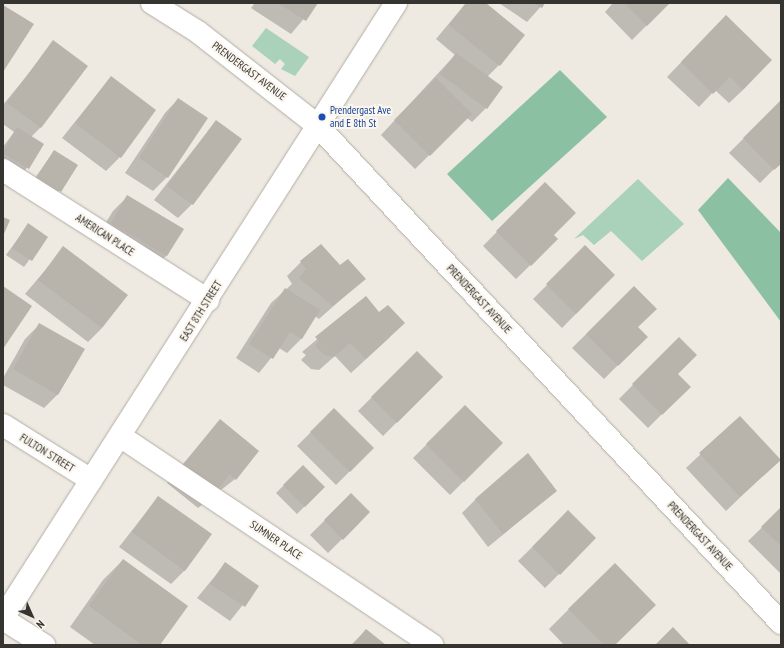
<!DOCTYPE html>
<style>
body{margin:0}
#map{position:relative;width:784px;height:648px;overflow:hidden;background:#eee9e1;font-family:"PT Sans Narrow",sans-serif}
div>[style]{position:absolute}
.green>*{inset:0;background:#aad1ba}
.forest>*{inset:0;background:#8bc1a2}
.shadow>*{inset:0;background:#0003}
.building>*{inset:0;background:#b8b3ab}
.roads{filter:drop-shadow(0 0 1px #b2ada5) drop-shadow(0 0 1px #b2ada5)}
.minor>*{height:22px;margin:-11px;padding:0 11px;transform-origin:11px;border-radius:11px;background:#fff}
.dots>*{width:11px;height:11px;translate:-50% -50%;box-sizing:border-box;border:2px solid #fbf6ee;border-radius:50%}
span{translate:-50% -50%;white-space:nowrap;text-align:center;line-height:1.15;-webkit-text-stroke:4px #fbf6ee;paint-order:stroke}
.street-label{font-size:11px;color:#363431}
.transit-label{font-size:11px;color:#164399}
.left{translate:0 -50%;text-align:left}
.frame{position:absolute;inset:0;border:4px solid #363431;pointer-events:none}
.north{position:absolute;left:12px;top:596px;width:40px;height:40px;-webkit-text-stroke:3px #fbf6ee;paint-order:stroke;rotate:135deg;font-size:11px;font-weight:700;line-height:16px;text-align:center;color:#363431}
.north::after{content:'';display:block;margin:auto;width:14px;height:18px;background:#363431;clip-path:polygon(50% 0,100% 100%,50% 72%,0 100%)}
</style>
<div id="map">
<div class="green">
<i style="clip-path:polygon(266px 28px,309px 57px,295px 76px,281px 69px,285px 64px,280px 59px,275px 64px,252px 46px)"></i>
<i style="clip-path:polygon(638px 179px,684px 224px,642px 261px,611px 231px,594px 245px,583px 235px,574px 239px)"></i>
</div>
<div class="forest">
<i style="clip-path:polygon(560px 70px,607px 117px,492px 221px,447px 174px)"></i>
<i style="clip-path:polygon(728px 178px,781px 233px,781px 322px,698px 210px)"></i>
</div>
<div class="shadow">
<i style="clip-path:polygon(255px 3px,317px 3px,291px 34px,251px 8px)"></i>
<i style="clip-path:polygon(466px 3px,484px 3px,499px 65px,487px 77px,486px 108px,472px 122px,467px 118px,415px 169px,381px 135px,455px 55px,436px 39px)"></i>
<i style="clip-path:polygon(499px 3px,544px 3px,527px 22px)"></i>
<i style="clip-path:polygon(613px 3px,669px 3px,632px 40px,605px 12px)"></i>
<i style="clip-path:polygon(712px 30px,743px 90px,729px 103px,715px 90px,699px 107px,667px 77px)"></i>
<i style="clip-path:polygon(54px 42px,40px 128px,31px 137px,43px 144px,21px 176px,3px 164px,3px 147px,14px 132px,3px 124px,3px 105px)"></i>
<i style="clip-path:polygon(111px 77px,120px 157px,106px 171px,62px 138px)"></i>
<i style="clip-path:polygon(178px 99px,167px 177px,153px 191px,125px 173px,165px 113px)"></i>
<i style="clip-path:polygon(781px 101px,781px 162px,760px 183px,729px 153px)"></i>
<i style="clip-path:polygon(216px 121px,192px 204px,178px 218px,154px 200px)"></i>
<i style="clip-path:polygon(54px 151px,77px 165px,53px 199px,30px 185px)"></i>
<i style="clip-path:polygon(545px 183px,552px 235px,557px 239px,516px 279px,483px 246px)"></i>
<i style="clip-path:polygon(127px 197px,182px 230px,166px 256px,153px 270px,97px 237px,113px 211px)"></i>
<i style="clip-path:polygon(28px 225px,46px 237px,24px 267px,6px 255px)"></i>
<i style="clip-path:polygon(585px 247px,614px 275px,562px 328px,533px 299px)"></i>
<i style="clip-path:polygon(64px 248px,102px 328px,88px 342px,25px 294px)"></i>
<i style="clip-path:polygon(301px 262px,340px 267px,364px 279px,319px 319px,315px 316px,301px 339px,287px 353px,279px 348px,259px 373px,236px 358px,271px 303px,292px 284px,287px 276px)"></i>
<i style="clip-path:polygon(634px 287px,637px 327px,646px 337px,604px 379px,572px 348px)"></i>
<i style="clip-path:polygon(366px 298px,390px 337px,351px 373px,335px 356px,319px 370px,311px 369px,301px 360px,306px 355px,302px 352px)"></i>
<i style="clip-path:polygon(39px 325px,58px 394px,44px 408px,3px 385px,3px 378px,25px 339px)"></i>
<i style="clip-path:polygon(679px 338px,676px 374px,689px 387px,648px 428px,619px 399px)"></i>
<i style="clip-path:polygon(417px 352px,442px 377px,383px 436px,358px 411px)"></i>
<i style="clip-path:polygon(465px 406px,502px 443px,450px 495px,413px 458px)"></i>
<i style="clip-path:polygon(334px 409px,373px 448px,336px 485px,297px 446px)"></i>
<i style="clip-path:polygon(740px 417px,779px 460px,726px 511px,686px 468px)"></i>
<i style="clip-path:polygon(220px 421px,235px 479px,198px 508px,167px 483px)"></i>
<i style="clip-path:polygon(303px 466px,324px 487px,297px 514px,276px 493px)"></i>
<i style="clip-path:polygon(556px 491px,488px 547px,462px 513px,476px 499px)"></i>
<i style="clip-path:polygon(351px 494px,369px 512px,328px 553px,310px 535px)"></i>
<i style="clip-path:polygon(158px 497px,185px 570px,171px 584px,119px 547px)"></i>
<i style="clip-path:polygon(781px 509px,781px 574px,748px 541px)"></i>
<i style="clip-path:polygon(568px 512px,595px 538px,545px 588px,518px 561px)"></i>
<i style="clip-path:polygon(123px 560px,158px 645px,95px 645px,70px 627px,103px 580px)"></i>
<i style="clip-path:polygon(225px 564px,258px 586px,230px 621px,197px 598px)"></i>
<i style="clip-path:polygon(569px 609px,614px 645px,564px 645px,549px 629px)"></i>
<i style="clip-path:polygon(366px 630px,384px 645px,351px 645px)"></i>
</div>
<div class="building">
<i style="clip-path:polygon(278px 3px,318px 3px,306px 21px)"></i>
<i style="clip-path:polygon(466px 3px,486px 3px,525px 35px,500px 66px,449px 25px)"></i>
<i style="clip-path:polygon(534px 3px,545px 3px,542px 8px)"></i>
<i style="clip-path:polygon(624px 3px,670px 3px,647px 26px)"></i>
<i style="clip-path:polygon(3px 5px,34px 24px,3px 72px)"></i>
<i style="clip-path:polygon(726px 15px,772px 60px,743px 90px,730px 77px,713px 94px,681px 62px)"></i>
<i style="clip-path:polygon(53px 40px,88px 66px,41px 128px,7px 103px)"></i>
<i style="clip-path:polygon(456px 53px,503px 87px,487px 109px,440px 74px)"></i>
<i style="clip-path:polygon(111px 76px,156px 110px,121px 158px,75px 123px)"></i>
<i style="clip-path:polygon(436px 78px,472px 114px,430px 156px,394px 120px)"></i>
<i style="clip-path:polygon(178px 98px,208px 118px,168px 178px,139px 158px)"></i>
<i style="clip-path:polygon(781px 100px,781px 164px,774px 170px,743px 138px)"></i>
<i style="clip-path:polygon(216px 120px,242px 139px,193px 205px,167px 186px)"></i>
<i style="clip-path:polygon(17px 127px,44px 144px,29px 169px,3px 153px)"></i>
<i style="clip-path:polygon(54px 150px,78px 165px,61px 192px,37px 177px)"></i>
<i style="clip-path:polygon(545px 182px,576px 213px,554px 235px,558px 239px,531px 266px,496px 231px)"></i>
<i style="clip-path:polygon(127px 195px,184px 229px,167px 256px,111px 223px)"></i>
<i style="clip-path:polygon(3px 217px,10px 220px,3px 236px)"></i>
<i style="clip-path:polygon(28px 223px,48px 237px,32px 261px,12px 248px)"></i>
<i style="clip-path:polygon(321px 244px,340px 265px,348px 259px,366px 279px,333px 306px,299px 278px,306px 269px,300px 261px)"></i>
<i style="clip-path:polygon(585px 245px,615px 275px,576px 314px,546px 284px)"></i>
<i style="clip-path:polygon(63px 246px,128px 295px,102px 328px,38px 280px)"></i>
<i style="clip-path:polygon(3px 286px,32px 306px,3px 349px)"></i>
<i style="clip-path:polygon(634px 286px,657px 309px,638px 327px,648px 337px,618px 366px,586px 334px)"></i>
<i style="clip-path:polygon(285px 288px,320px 310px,302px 339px,290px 332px,273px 359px,249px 344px)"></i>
<i style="clip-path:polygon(366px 296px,379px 312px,388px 305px,405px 323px,366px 359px,350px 343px,334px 357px,325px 355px,315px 346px,319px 341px,315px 337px)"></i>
<i style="clip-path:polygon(39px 323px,85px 349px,58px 395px,13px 369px)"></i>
<i style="clip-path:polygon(679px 337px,697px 355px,678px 374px,691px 387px,662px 415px,632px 384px)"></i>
<i style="clip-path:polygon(417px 351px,443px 377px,397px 423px,371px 397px)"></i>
<i style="clip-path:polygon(465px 405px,503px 443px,464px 482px,426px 444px)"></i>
<i style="clip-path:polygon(334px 408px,374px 448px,350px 472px,310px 432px)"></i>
<i style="clip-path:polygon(740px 416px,781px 460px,740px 497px,699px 453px)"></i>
<i style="clip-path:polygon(220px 419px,259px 451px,236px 480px,230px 474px,213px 495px,180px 468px)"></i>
<i style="clip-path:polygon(528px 453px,557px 491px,503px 534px,475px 499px)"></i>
<i style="clip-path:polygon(303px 465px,325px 487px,305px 507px,283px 485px)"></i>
<i style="clip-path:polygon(351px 493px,370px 512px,343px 540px,324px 520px)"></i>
<i style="clip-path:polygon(158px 496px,212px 534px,185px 571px,132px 532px)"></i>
<i style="clip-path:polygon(781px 507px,781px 546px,761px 527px)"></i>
<i style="clip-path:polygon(568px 510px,596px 538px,560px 575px,532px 547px)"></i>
<i style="clip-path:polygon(123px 559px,188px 606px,160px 645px,142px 645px,89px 606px)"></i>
<i style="clip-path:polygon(225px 562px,259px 586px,245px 607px,210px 584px)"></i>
<i style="clip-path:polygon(615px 563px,656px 605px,615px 645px,604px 645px,568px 609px)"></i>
<i style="clip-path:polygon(673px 627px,690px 645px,655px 645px)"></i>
<i style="clip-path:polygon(366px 629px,386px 645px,353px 645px)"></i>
</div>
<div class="roads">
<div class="minor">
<i style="left:152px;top:3px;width:54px;rotate:32.2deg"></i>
<i style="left:198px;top:32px;width:151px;rotate:38deg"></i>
<i style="left:317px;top:125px;width:681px;rotate:47.02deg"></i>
<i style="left:3px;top:170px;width:243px;rotate:32.4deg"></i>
<i style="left:3px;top:425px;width:104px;rotate:32deg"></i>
<i style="left:120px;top:436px;width:376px;rotate:33.8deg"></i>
<i style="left:3px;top:618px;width:730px;rotate:-57.42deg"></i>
<i style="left:3px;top:619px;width:49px;rotate:32.4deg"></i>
</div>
</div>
<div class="dots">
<i style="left:322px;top:117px;background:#1a4fb4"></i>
</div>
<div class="street-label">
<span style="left:249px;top:71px;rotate:37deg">PRENDERGAST AVENUE</span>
<span style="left:105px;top:235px;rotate:33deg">AMERICAN PLACE</span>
<span style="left:479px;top:299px;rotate:47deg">PRENDERGAST AVENUE</span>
<span style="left:201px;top:311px;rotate:-58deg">EAST 8TH STREET</span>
<span style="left:47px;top:453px;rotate:32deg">FULTON STREET</span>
<span style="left:700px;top:536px;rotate:47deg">PRENDERGAST AVENUE</span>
<span style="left:276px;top:540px;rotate:34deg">SUMNER PLACE</span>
</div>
<div class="transit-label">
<span class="left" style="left:330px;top:117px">Prendergast Ave<br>and E 8th St</span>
</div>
<div class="frame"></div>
<div class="north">N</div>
</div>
